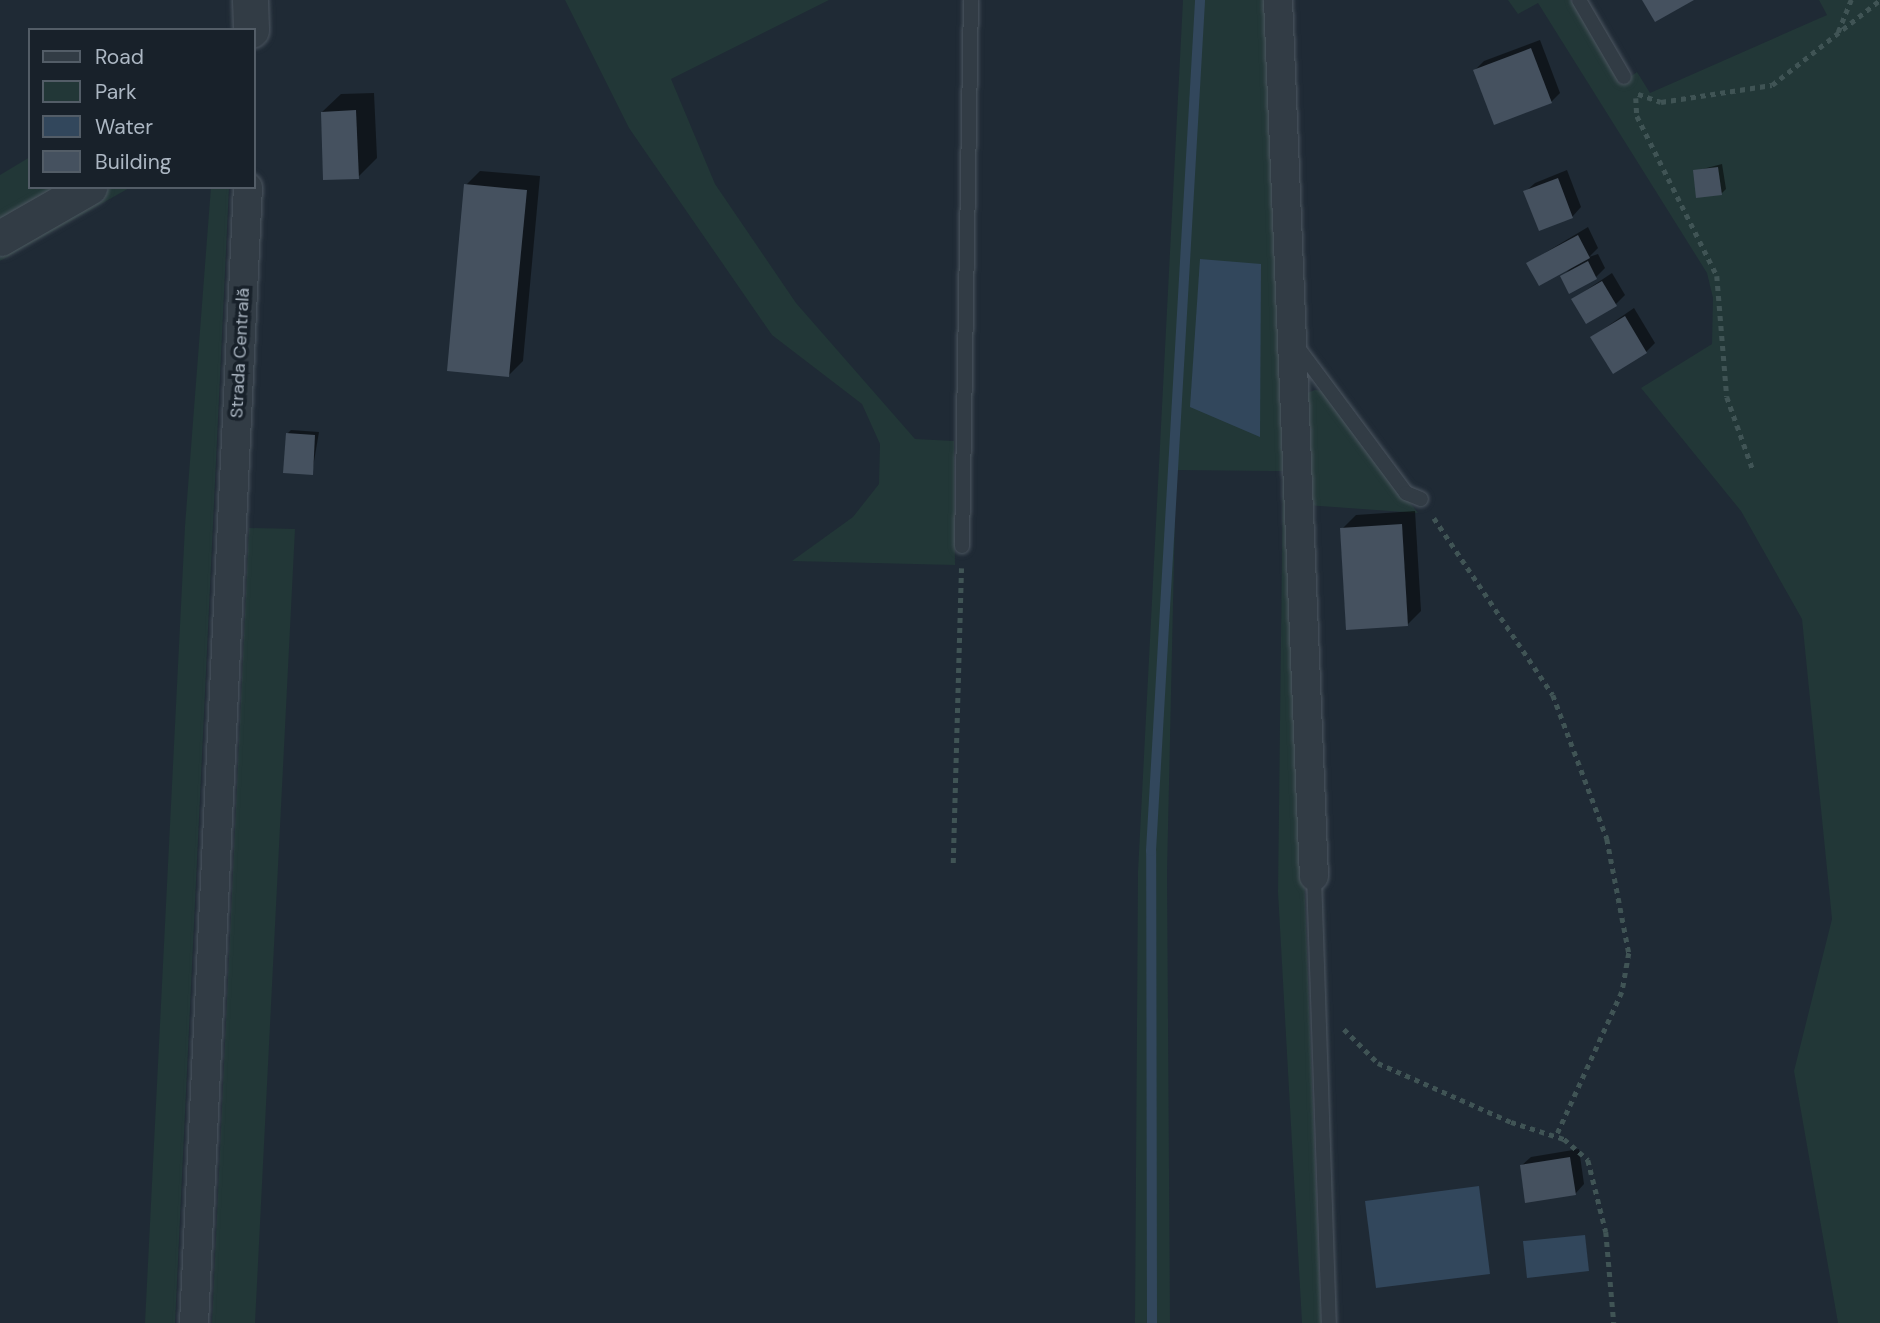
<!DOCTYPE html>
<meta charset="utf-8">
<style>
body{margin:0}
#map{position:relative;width:1880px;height:1323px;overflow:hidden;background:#1f2a35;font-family:"DM Sans",sans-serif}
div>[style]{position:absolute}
.green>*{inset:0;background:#223737}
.water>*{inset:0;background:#32475c}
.shadow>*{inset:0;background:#0007}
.stream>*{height:10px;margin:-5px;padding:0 5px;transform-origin:5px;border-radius:5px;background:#32475c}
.building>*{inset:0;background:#45515f}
.path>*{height:4.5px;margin-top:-2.25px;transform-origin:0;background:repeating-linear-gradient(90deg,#405455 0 5px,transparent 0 10px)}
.roads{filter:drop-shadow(0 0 2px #4d5761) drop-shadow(0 0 2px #4d5761)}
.service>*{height:14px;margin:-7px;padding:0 7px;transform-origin:7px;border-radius:7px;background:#323c45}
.minor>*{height:28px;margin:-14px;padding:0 14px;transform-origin:14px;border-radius:14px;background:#323c45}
.tertiary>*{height:35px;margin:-17.5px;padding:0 17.5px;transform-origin:17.5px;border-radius:17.5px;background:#323c45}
span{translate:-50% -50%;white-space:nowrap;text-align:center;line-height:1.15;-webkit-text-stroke:7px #18212a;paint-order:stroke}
.street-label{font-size:18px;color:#acb7c3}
.legend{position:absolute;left:28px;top:28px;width:228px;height:161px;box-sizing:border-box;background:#18212a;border:2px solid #535d67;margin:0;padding:9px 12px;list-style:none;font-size:21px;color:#acb7c3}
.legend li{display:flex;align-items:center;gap:14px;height:35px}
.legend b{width:35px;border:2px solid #535d67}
</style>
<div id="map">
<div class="green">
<i style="clip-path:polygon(565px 0,829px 0,671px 79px,715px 184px,796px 303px,915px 439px,954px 441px,955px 565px,792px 561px,853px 517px,879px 484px,880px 444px,862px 404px,772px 335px,629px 128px)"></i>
<i style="clip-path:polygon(1183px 0,1271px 0,1321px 1323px,1302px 1323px,1278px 892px,1283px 471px,1176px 470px,1167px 873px,1170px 1323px,1135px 1323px,1138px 872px)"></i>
<i style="clip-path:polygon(1508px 0,1571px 0,1620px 84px,1637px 72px,1650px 93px,1827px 15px,1819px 0,1880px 0,1880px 1323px,1838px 1323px,1794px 1071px,1832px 919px,1802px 619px,1741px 511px,1641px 388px,1712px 344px,1713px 298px,1707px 273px,1538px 3px,1518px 14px)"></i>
<i style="clip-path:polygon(30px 157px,30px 187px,70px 187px,0 225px,0 175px)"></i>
<i style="clip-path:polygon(113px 187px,131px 187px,0 261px,0 250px)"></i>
<i style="clip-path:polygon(211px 187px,229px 187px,175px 1323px,145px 1323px,185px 526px)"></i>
<i style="clip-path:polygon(1315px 390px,1323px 391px,1418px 513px,1306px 505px,1307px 393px)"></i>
<i style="clip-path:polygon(249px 528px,295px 529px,255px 1323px,212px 1323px)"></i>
</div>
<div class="water">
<i style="clip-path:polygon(1200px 259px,1261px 264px,1260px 437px,1190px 407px)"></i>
<i style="clip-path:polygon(1479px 1186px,1490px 1274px,1376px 1288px,1365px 1201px)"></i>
<i style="clip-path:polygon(1585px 1235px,1589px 1271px,1527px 1278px,1523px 1241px)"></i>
</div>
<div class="shadow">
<i style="clip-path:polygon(1540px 40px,1560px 93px,1551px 102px,1475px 70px,1484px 61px)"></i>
<i style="clip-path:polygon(374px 93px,377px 158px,358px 177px,322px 112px,341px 94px)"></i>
<i style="clip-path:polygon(1722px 164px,1726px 189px,1722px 193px,1695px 171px)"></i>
<i style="clip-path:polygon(1567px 170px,1581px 207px,1572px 217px,1525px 192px,1535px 183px)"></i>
<i style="clip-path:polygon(480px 171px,540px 176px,523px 361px,509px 375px,466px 185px)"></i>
<i style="clip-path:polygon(1588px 227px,1598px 248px,1589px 257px,1598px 254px,1605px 268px,1596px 277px,1562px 277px,1572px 267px,1528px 263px)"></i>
<i style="clip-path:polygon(1612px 273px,1625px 295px,1615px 305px,1573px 299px)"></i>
<i style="clip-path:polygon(1634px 308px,1655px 343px,1646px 352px,1592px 337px)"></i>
<i style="clip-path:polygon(291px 430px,319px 432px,312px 473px,287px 434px)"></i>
<i style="clip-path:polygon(1415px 511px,1421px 611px,1407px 625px,1342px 529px,1356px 515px)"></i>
<i style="clip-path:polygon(1579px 1149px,1584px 1184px,1575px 1194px,1521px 1166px,1531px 1157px)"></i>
</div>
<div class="stream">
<i style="left:1152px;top:1323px;width:472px;rotate:-90.1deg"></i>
<i style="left:1151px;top:851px;width:852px;rotate:-86.7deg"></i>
</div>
<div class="building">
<i style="clip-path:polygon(1642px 0,1694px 0,1655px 22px)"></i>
<i style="clip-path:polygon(1531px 48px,1552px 103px,1494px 125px,1473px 70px)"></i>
<i style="clip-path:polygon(356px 110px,359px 179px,323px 180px,321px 112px)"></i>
<i style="clip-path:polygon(1718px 167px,1722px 195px,1696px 198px,1693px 170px)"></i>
<i style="clip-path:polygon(1558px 178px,1573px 218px,1539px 231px,1523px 191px)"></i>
<i style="clip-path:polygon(464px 184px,527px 190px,509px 377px,447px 371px)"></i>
<i style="clip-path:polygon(1578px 235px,1590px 258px,1539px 286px,1526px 263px)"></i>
<i style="clip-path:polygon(1588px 261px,1597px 279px,1569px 294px,1560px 276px)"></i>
<i style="clip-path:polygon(1602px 281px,1617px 306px,1586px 324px,1571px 299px)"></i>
<i style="clip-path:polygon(1625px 316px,1647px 353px,1613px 374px,1590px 337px)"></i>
<i style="clip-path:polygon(286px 433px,315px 435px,313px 475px,283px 473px)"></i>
<i style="clip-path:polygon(1402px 524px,1408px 626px,1346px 630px,1340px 528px)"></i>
<i style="clip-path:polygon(1570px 1157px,1576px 1195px,1525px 1203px,1520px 1165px)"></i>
</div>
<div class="path">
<i style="left:1838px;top:32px;width:35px;rotate:-68deg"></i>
<i style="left:1638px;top:94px;width:24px;rotate:19deg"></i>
<i style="left:1661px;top:102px;width:112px;rotate:-8.7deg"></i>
<i style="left:1772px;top:85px;width:137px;rotate:-38.2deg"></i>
<i style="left:1636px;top:98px;width:18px;rotate:87deg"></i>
<i style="left:1637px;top:116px;width:179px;rotate:63.4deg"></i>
<i style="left:1717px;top:276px;width:121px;rotate:85.3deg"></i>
<i style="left:1727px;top:397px;width:77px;rotate:70.4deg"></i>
<i style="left:1434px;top:518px;width:213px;rotate:56.1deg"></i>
<i style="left:1553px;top:695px;width:154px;rotate:69.4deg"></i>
<i style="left:1607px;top:839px;width:116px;rotate:79.1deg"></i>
<i style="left:1629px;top:953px;width:40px;rotate:100deg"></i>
<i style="left:1622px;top:992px;width:159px;rotate:114.5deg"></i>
<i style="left:953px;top:863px;width:295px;rotate:-88.4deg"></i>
<i style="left:1344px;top:1029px;width:48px;rotate:45deg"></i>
<i style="left:1378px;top:1063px;width:145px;rotate:23.9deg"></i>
<i style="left:1511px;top:1122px;width:56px;rotate:17.8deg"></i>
<i style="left:1564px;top:1139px;width:32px;rotate:41deg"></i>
<i style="left:1588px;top:1160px;width:74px;rotate:76deg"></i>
<i style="left:1606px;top:1232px;width:91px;rotate:85deg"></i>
</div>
<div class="roads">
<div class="service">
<i style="left:1579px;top:0;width:89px;rotate:59.7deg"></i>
<i style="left:1295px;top:344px;width:186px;rotate:53.3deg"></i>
<i style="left:1406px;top:493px;width:16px;rotate:22deg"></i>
<i style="left:962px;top:546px;width:546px;rotate:-89.06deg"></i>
<i style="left:1314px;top:876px;width:447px;rotate:88.1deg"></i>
</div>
<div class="minor">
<i style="left:1278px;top:0;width:877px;rotate:87.65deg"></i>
<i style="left:194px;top:1323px;width:1137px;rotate:-87.28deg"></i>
</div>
<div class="tertiary">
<i style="left:250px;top:0;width:30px;rotate:88deg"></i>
<i style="left:0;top:238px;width:103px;rotate:-29.8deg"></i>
</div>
</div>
<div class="street-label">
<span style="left:240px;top:353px;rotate:-87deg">Strada Centrală</span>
</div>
<ul class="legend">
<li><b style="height:9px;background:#323c45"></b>Road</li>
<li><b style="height:19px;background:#223737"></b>Park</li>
<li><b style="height:19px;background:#32475c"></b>Water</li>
<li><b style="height:19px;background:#45515f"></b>Building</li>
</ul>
</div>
